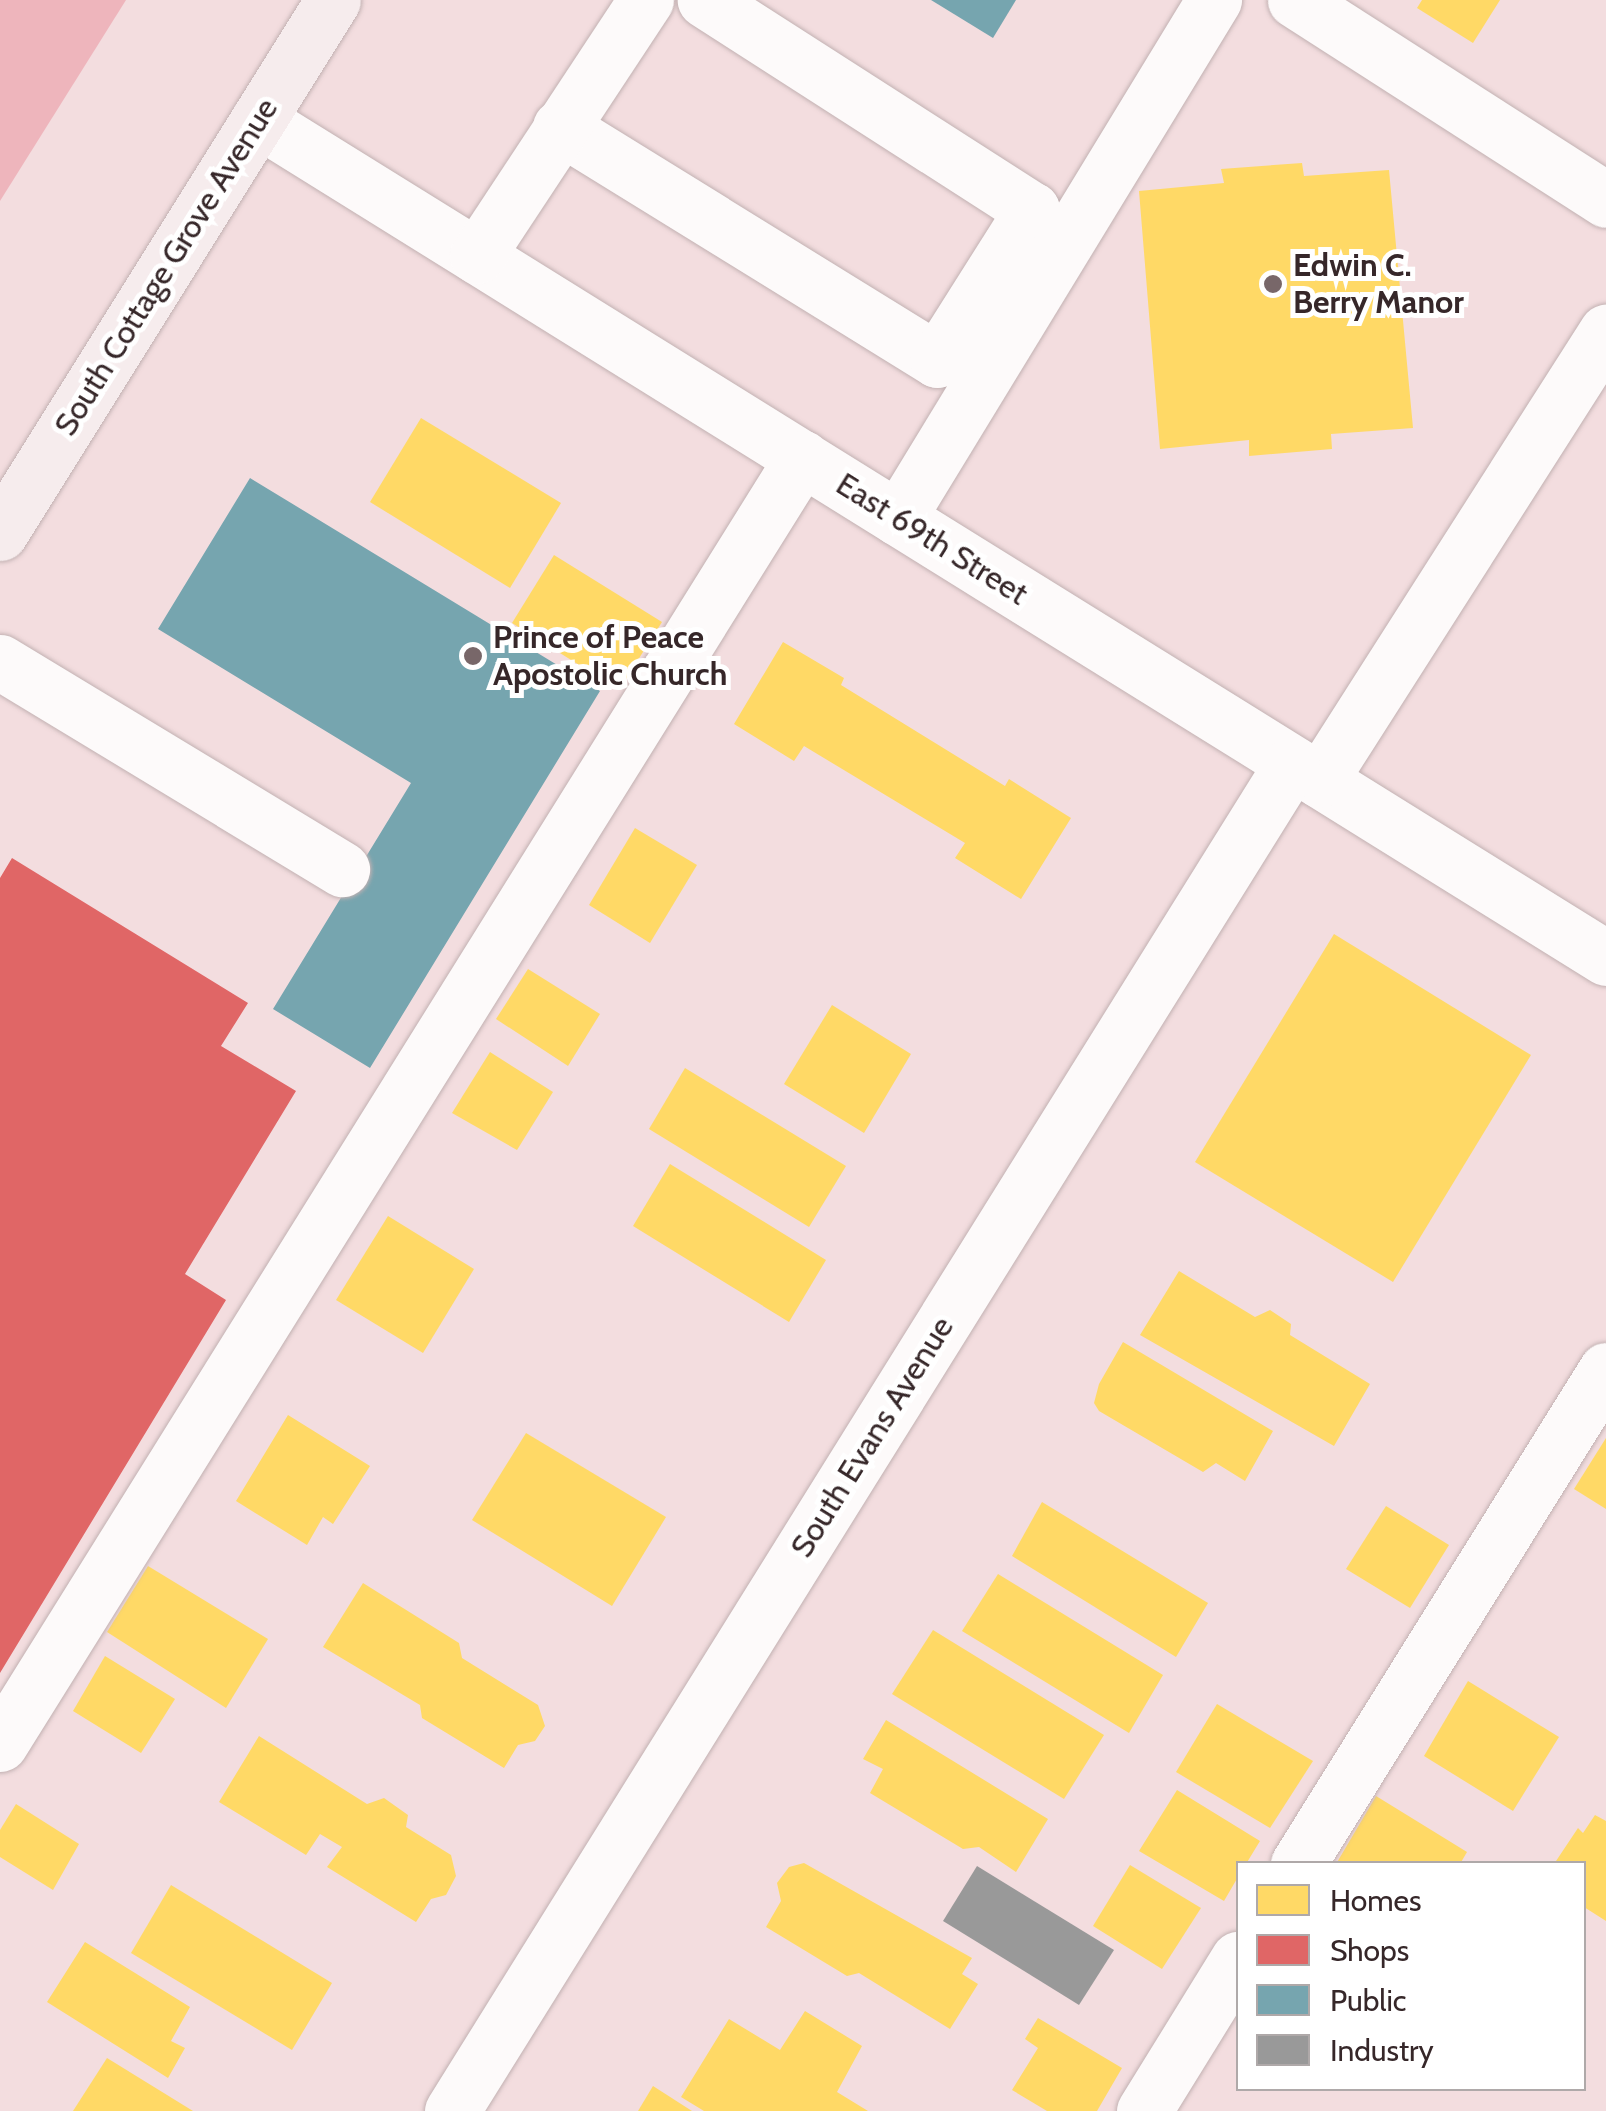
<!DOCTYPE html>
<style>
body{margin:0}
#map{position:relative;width:1606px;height:2111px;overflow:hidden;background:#f3dddf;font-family:Cabin,sans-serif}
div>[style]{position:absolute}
.green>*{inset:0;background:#eeb5bc}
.homes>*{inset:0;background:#ffd966}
.shops>*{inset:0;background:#e06666}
.public>*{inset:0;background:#76a5af}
.industry>*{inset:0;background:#999}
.roads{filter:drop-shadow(0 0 2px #c2b1b2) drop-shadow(0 0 2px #c2b1b2)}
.minor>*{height:55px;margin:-27.5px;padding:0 27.5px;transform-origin:27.5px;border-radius:27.5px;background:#fdfafa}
.major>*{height:55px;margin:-27.5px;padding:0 27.5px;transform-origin:27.5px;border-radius:27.5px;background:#f6eced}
.dots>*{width:28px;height:28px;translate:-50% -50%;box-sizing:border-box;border:5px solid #fff;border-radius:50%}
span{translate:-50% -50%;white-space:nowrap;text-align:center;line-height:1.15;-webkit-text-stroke:10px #fff;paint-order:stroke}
.poi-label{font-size:32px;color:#362729;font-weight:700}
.left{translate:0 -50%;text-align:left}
.street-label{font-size:32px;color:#362729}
.legend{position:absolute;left:1236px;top:1861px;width:350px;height:230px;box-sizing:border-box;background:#fff;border:2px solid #afa9a9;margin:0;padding:12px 18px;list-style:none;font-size:30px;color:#362729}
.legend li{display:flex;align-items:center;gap:20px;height:50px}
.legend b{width:50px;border:2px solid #afa9a9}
</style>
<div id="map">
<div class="green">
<i style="clip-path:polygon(0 0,126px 0,0 201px)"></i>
</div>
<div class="homes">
<i style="clip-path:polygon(1422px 0,1500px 0,1473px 43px,1417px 8px)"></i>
<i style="clip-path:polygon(1302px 163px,1304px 176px,1389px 170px,1413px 428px,1331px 434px,1332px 449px,1249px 456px,1249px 440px,1160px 449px,1139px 191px,1224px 183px,1221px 169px)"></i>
<i style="clip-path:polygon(421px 418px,561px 503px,510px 588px,370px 502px)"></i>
<i style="clip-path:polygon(554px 555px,662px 622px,619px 690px,512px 623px)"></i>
<i style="clip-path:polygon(783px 642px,844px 678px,841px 685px,1005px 786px,1009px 779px,1071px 818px,1021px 899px,955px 858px,965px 843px,804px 746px,794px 761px,734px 724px)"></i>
<i style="clip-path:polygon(635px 828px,697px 865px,650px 943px,589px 905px)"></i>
<i style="clip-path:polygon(1334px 934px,1531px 1055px,1393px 1282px,1195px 1162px)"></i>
<i style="clip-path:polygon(528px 969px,600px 1014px,568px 1066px,496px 1019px)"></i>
<i style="clip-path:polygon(832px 1005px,911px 1054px,864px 1133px,784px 1084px)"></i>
<i style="clip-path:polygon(490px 1052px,553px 1092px,517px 1150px,452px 1113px)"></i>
<i style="clip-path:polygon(685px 1068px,846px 1166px,809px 1227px,649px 1129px)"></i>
<i style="clip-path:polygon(670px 1164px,826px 1260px,789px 1322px,633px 1226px)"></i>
<i style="clip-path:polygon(388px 1216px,474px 1269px,423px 1353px,336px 1300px)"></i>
<i style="clip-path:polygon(1179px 1271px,1255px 1317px,1270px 1310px,1291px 1324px,1290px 1335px,1370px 1384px,1334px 1446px,1140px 1335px)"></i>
<i style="clip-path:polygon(1123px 1342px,1273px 1431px,1245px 1481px,1216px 1463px,1203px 1472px,1099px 1411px,1094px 1403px,1099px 1384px)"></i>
<i style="clip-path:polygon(288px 1415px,370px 1466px,333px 1524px,323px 1517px,307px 1545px,236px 1501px)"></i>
<i style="clip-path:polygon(526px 1433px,666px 1517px,612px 1606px,472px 1520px)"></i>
<i style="clip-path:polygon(1606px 1438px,1606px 1509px,1574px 1489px)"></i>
<i style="clip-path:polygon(1042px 1502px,1208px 1603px,1176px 1657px,1012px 1556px)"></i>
<i style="clip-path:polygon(1386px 1506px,1449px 1545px,1410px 1608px,1346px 1569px)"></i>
<i style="clip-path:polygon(148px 1566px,268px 1639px,226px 1708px,107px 1632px)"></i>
<i style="clip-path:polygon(998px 1574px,1163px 1675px,1129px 1733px,962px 1631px)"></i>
<i style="clip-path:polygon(363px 1583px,459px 1643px,462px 1658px,538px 1705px,545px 1726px,535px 1741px,518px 1745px,504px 1768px,422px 1718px,420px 1705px,323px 1647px)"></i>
<i style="clip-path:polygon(933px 1630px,1104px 1735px,1064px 1799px,892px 1694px)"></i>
<i style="clip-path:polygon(105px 1656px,175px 1699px,141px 1753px,73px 1711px)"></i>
<i style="clip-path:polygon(1468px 1681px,1559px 1737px,1513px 1811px,1424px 1756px)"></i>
<i style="clip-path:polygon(1217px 1704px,1313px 1761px,1270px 1828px,1176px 1772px)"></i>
<i style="clip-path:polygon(886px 1720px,1048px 1819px,1016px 1872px,979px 1847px,963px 1849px,870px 1793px,883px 1769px,863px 1759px)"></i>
<i style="clip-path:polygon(259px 1736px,367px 1804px,384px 1798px,408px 1815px,406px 1827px,451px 1855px,456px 1876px,446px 1895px,431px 1899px,416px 1922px,327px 1867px,342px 1847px,320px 1834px,306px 1855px,219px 1802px)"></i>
<i style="clip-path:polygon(1177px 1790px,1260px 1841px,1246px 1864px,1238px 1864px,1238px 1877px,1224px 1901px,1139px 1851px)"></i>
<i style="clip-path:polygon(1376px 1796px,1467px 1852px,1460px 1864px,1336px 1864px)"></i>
<i style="clip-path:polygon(16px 1804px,79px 1844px,53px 1890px,0 1857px,0 1830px)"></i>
<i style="clip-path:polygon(1595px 1815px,1606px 1821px,1606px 1921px,1584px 1907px,1584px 1864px,1554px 1864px,1578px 1828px,1583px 1833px)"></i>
<i style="clip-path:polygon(804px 1863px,972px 1958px,962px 1974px,978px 1984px,950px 2029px,859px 1973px,847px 1976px,766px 1927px,781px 1901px,777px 1883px,789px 1867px)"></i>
<i style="clip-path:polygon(1130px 1865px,1201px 1908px,1162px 1969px,1093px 1926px)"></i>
<i style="clip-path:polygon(171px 1885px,332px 1983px,292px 2050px,131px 1953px)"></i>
<i style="clip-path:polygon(85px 1942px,190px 2007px,171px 2041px,185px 2048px,168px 2078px,47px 2002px)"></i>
<i style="clip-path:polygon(805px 2011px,862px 2046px,837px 2092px,868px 2111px,704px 2111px,681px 2097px,729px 2019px,780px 2050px)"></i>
<i style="clip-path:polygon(1038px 2018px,1122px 2068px,1097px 2111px,1047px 2111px,1012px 2090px,1038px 2048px,1025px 2039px)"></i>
<i style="clip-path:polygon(107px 2058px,193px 2111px,73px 2111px)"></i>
<i style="clip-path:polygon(653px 2086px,692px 2111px,638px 2111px)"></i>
</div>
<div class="shops">
<i style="clip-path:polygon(12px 858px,248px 1003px,221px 1046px,296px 1091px,185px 1274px,226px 1300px,0 1673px,0 878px)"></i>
</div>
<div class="public">
<i style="clip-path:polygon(931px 0,1016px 0,993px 38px)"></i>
<i style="clip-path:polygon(250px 478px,600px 691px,370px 1068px,273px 1009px,411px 783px,158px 629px)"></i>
</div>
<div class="industry">
<i style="clip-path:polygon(977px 1866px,1114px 1950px,1079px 2005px,943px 1921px)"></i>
</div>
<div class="roads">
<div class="minor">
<i style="left:1295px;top:0;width:370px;rotate:32.7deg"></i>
<i style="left:258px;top:120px;width:1587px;rotate:31.87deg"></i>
<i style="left:560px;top:127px;width:443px;rotate:31.7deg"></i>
<i style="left:937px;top:360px;width:178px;rotate:-57.7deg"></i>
<i style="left:1032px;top:210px;width:389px;rotate:-147.3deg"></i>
<i style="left:477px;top:256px;width:307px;rotate:-56.6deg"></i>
<i style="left:898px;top:518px;width:607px;rotate:-58.62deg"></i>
<i style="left:0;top:662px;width:400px;rotate:31.2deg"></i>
<i style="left:1320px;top:780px;width:532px;rotate:-57.45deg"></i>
<i style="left:0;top:1744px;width:1516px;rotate:-58.05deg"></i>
<i style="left:1298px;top:1864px;width:582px;rotate:-58.06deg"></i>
<i style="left:452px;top:2111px;width:1588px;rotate:-58.07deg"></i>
<i style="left:1144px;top:2111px;width:179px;rotate:-58.3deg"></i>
</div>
<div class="major">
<i style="left:0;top:533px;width:628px;rotate:-58deg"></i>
</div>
</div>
<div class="dots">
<i style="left:1273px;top:284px;background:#786769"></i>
<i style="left:473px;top:656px;background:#786769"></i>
</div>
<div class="poi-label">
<span class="left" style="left:1293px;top:284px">Edwin C.<br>Berry Manor</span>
<span class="left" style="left:493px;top:656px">Prince of Peace<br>Apostolic Church</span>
</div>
<div class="street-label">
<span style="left:166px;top:267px;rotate:-58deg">South Cottage Grove Avenue</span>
<span style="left:932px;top:539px;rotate:32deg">East 69th Street</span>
<span style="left:872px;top:1437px;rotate:-58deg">South Evans Avenue</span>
</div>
<ul class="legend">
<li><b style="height:28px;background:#ffd966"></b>Homes</li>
<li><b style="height:28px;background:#e06666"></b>Shops</li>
<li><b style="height:28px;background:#76a5af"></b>Public</li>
<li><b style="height:28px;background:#999"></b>Industry</li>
</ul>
</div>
